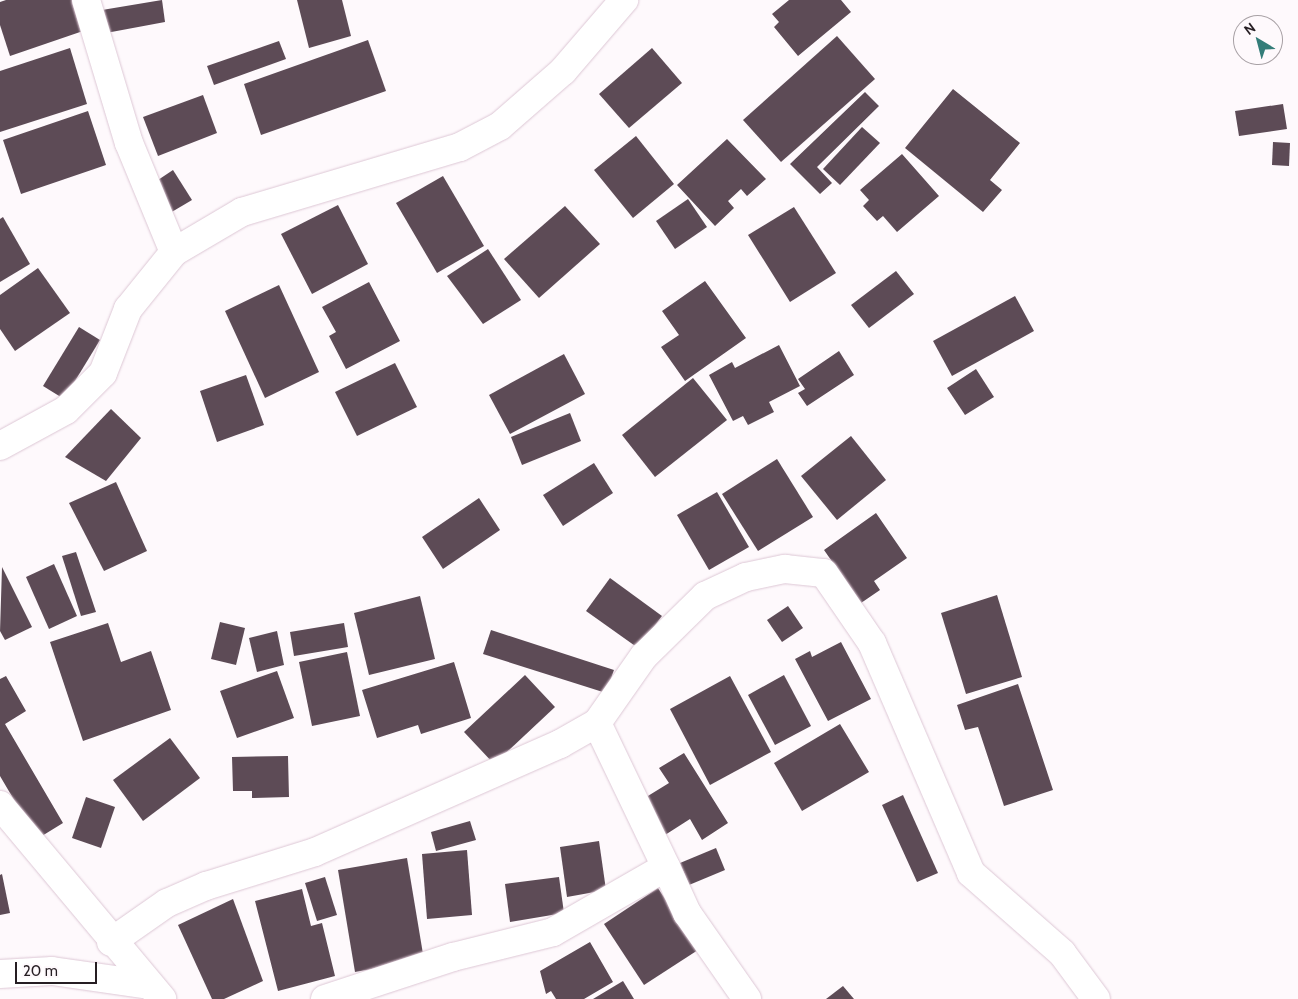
<!DOCTYPE html>
<style>
body{margin:0}
#map{position:relative;width:1298px;height:999px;overflow:hidden;background:#fef9fc;font-family:Cabin,sans-serif}
div>[style]{position:absolute}
.building>*{inset:0;background:#5d4b56}
.roads{filter:drop-shadow(0 0 1px #ddc7d5) drop-shadow(0 0 1px #ddc7d5)}
.street>*{height:28px;margin:-14px;padding:0 14px;transform-origin:14px;border-radius:14px;background:#fff}
.secondary>*{height:28px;margin:-14px;padding:0 14px;transform-origin:14px;border-radius:14px;background:#fff}
span{translate:-50% -50%;white-space:nowrap;text-align:center;line-height:1.15;-webkit-text-stroke:5px #fef9fc;paint-order:stroke}
.north{position:absolute;left:1233px;top:15px;width:50px;height:50px;box-sizing:border-box;background:#fef9fc;border:1px solid #a8a1a5;border-radius:50%;rotate:323deg;font-size:14px;font-weight:700;line-height:20px;text-align:center;color:#261e23}
.north::after{content:'';display:block;margin:auto;width:18px;height:22px;background:#347d79;clip-path:polygon(50% 0,100% 100%,50% 72%,0 100%)}
.scale{position:absolute;left:15px;top:962px;width:82px;height:22px;box-sizing:border-box;border:2px solid #261e23;border-top:0;padding-left:6px;font-size:15px;line-height:18px;white-space:nowrap;color:#261e23;-webkit-text-stroke:4px #fef9fc;paint-order:stroke}
</style>
<div id="map">
<div class="building">
<i style="clip-path:polygon(6px 0,72px 0,83px 31px,10px 56px,0 25px,0 2px)"></i>
<i style="clip-path:polygon(162px 0,165px 22px,106px 33px,102px 10px)"></i>
<i style="clip-path:polygon(297px 0,342px 0,351px 36px,309px 48px)"></i>
<i style="clip-path:polygon(789px 0,841px 0,851px 12px,798px 56px,774px 27px,779px 22px,772px 14px)"></i>
<i style="clip-path:polygon(837px 36px,875px 79px,781px 162px,743px 120px)"></i>
<i style="clip-path:polygon(368px 40px,386px 91px,261px 135px,244px 84px)"></i>
<i style="clip-path:polygon(279px 41px,286px 59px,214px 85px,207px 66px)"></i>
<i style="clip-path:polygon(70px 48px,87px 104px,0 132px,0 71px)"></i>
<i style="clip-path:polygon(652px 48px,682px 83px,629px 128px,599px 94px)"></i>
<i style="clip-path:polygon(953px 89px,1020px 143px,990px 180px,1002px 190px,983px 212px,905px 148px)"></i>
<i style="clip-path:polygon(865px 92px,879px 106px,817px 167px,832px 183px,820px 194px,790px 164px)"></i>
<i style="clip-path:polygon(203px 95px,217px 133px,158px 156px,143px 117px)"></i>
<i style="clip-path:polygon(1283px 104px,1287px 129px,1239px 136px,1235px 111px)"></i>
<i style="clip-path:polygon(88px 111px,106px 165px,21px 194px,3px 140px)"></i>
<i style="clip-path:polygon(862px 127px,880px 143px,840px 185px,823px 169px)"></i>
<i style="clip-path:polygon(636px 136px,674px 184px,633px 218px,594px 170px)"></i>
<i style="clip-path:polygon(727px 139px,766px 179px,747px 196px,741px 189px,728px 201px,734px 208px,715px 226px,677px 185px)"></i>
<i style="clip-path:polygon(1273px 142px,1290px 143px,1289px 166px,1272px 165px)"></i>
<i style="clip-path:polygon(902px 154px,939px 196px,897px 232px,883px 216px,877px 221px,863px 206px,869px 200px,860px 190px)"></i>
<i style="clip-path:polygon(173px 170px,192px 200px,170px 213px,152px 184px)"></i>
<i style="clip-path:polygon(443px 176px,484px 246px,437px 273px,396px 203px)"></i>
<i style="clip-path:polygon(688px 199px,707px 227px,675px 249px,656px 221px)"></i>
<i style="clip-path:polygon(338px 205px,368px 264px,312px 294px,281px 234px)"></i>
<i style="clip-path:polygon(565px 206px,600px 244px,539px 298px,504px 259px)"></i>
<i style="clip-path:polygon(794px 207px,836px 273px,790px 302px,748px 235px)"></i>
<i style="clip-path:polygon(3px 217px,30px 264px,0 282px,0 219px)"></i>
<i style="clip-path:polygon(488px 249px,521px 300px,483px 324px,447px 276px)"></i>
<i style="clip-path:polygon(38px 268px,70px 313px,15px 351px,0 329px,0 295px)"></i>
<i style="clip-path:polygon(896px 271px,914px 294px,869px 328px,851px 305px)"></i>
<i style="clip-path:polygon(705px 281px,746px 338px,685px 381px,661px 347px,679px 335px,662px 311px)"></i>
<i style="clip-path:polygon(369px 282px,400px 341px,346px 369px,329px 336px,336px 332px,322px 307px)"></i>
<i style="clip-path:polygon(279px 285px,319px 372px,265px 398px,225px 311px)"></i>
<i style="clip-path:polygon(1015px 296px,1034px 331px,952px 376px,933px 341px)"></i>
<i style="clip-path:polygon(79px 327px,100px 340px,64px 399px,43px 386px)"></i>
<i style="clip-path:polygon(779px 345px,800px 386px,769px 402px,774px 412px,748px 425px,743px 416px,733px 421px,709px 375px,732px 362px,735px 368px)"></i>
<i style="clip-path:polygon(839px 351px,854px 375px,807px 406px,798px 393px,805px 389px,798px 379px)"></i>
<i style="clip-path:polygon(564px 354px,585px 394px,510px 434px,489px 395px)"></i>
<i style="clip-path:polygon(395px 363px,417px 407px,357px 436px,335px 392px)"></i>
<i style="clip-path:polygon(976px 369px,994px 397px,965px 415px,947px 388px)"></i>
<i style="clip-path:polygon(246px 375px,264px 425px,217px 442px,200px 391px)"></i>
<i style="clip-path:polygon(693px 378px,727px 420px,655px 477px,622px 435px)"></i>
<i style="clip-path:polygon(111px 409px,141px 438px,106px 481px,65px 457px)"></i>
<i style="clip-path:polygon(570px 413px,581px 441px,522px 465px,511px 437px)"></i>
<i style="clip-path:polygon(851px 436px,886px 480px,837px 520px,801px 476px)"></i>
<i style="clip-path:polygon(777px 459px,813px 517px,758px 551px,722px 494px)"></i>
<i style="clip-path:polygon(594px 463px,613px 493px,563px 526px,543px 495px)"></i>
<i style="clip-path:polygon(116px 482px,147px 551px,104px 571px,69px 503px)"></i>
<i style="clip-path:polygon(717px 492px,749px 547px,709px 570px,677px 515px)"></i>
<i style="clip-path:polygon(479px 498px,500px 530px,443px 569px,422px 537px)"></i>
<i style="clip-path:polygon(876px 513px,907px 558px,874px 581px,880px 590px,861px 603px,824px 550px)"></i>
<i style="clip-path:polygon(76px 552px,96px 612px,81px 616px,62px 556px)"></i>
<i style="clip-path:polygon(54px 564px,77px 616px,49px 629px,26px 577px)"></i>
<i style="clip-path:polygon(2px 567px,32px 627px,5px 640px,0 631px)"></i>
<i style="clip-path:polygon(610px 578px,662px 616px,638px 648px,586px 611px)"></i>
<i style="clip-path:polygon(997px 595px,1022px 677px,966px 694px,941px 613px)"></i>
<i style="clip-path:polygon(420px 596px,435px 659px,369px 675px,354px 613px)"></i>
<i style="clip-path:polygon(788px 606px,803px 628px,782px 642px,767px 620px)"></i>
<i style="clip-path:polygon(220px 622px,245px 628px,236px 665px,211px 659px)"></i>
<i style="clip-path:polygon(108px 623px,121px 662px,151px 651px,171px 710px,83px 741px,50px 642px)"></i>
<i style="clip-path:polygon(344px 623px,348px 647px,294px 656px,290px 632px)"></i>
<i style="clip-path:polygon(491px 630px,614px 670px,606px 693px,483px 654px)"></i>
<i style="clip-path:polygon(277px 631px,284px 665px,257px 672px,249px 638px)"></i>
<i style="clip-path:polygon(841px 642px,871px 699px,828px 721px,795px 659px,810px 651px,812px 657px)"></i>
<i style="clip-path:polygon(347px 652px,360px 716px,312px 726px,299px 662px)"></i>
<i style="clip-path:polygon(454px 662px,471px 718px,421px 734px,418px 725px,377px 738px,362px 690px)"></i>
<i style="clip-path:polygon(277px 671px,294px 718px,237px 738px,220px 691px)"></i>
<i style="clip-path:polygon(525px 675px,555px 707px,494px 764px,464px 732px)"></i>
<i style="clip-path:polygon(784px 675px,811px 726px,775px 745px,748px 695px)"></i>
<i style="clip-path:polygon(6px 676px,26px 711px,5px 724px,63px 823px,37px 839px,0 776px,0 679px)"></i>
<i style="clip-path:polygon(730px 676px,771px 752px,710px 785px,670px 709px)"></i>
<i style="clip-path:polygon(1018px 684px,1053px 790px,1004px 806px,978px 727px,965px 730px,957px 705px)"></i>
<i style="clip-path:polygon(840px 724px,869px 772px,802px 811px,774px 763px)"></i>
<i style="clip-path:polygon(170px 738px,200px 778px,143px 821px,113px 780px)"></i>
<i style="clip-path:polygon(684px 753px,728px 823px,702px 840px,690px 819px,665px 835px,643px 799px,669px 783px,659px 768px)"></i>
<i style="clip-path:polygon(288px 756px,289px 797px,252px 798px,252px 791px,233px 791px,232px 757px)"></i>
<i style="clip-path:polygon(903px 795px,938px 873px,917px 882px,882px 805px)"></i>
<i style="clip-path:polygon(86px 797px,115px 807px,101px 848px,72px 838px)"></i>
<i style="clip-path:polygon(470px 821px,476px 840px,436px 851px,431px 832px)"></i>
<i style="clip-path:polygon(599px 841px,606px 890px,567px 897px,560px 847px)"></i>
<i style="clip-path:polygon(716px 848px,725px 870px,689px 885px,680px 863px)"></i>
<i style="clip-path:polygon(467px 850px,472px 915px,427px 919px,422px 854px)"></i>
<i style="clip-path:polygon(407px 858px,424px 960px,355px 972px,338px 870px)"></i>
<i style="clip-path:polygon(2px 874px,10px 913px,0 915px,0 875px)"></i>
<i style="clip-path:polygon(325px 877px,337px 915px,317px 921px,305px 883px)"></i>
<i style="clip-path:polygon(559px 877px,564px 913px,510px 922px,505px 884px)"></i>
<i style="clip-path:polygon(658px 888px,698px 950px,644px 985px,604px 924px)"></i>
<i style="clip-path:polygon(302px 889px,311px 926px,322px 923px,335px 976px,278px 991px,255px 901px)"></i>
<i style="clip-path:polygon(233px 899px,263px 981px,224px 999px,212px 999px,178px 925px)"></i>
<i style="clip-path:polygon(590px 942px,613px 982px,584px 999px,556px 999px,551px 991px,546px 994px,540px 971px)"></i>
<i style="clip-path:polygon(623px 981px,634px 999px,593px 999px)"></i>
<i style="clip-path:polygon(843px 986px,854px 999px,826px 999px)"></i>
</div>
<div class="roads">
<div class="street">
<i style="left:86px;top:0;width:149px;rotate:73.3deg"></i>
<i style="left:129px;top:143px;width:118px;rotate:67.6deg"></i>
<i style="left:0;top:446px;width:75px;rotate:-28.6deg"></i>
<i style="left:66px;top:410px;width:52px;rotate:-45deg"></i>
<i style="left:103px;top:373px;width:69px;rotate:-68.7deg"></i>
<i style="left:128px;top:309px;width:73px;rotate:-51.1deg"></i>
<i style="left:174px;top:252px;width:79px;rotate:-30.5deg"></i>
<i style="left:242px;top:212px;width:227px;rotate:-16.6deg"></i>
<i style="left:460px;top:147px;width:45px;rotate:-27.7deg"></i>
<i style="left:500px;top:126px;width:84px;rotate:-41.1deg"></i>
<i style="left:563px;top:71px;width:94px;rotate:-49.3deg"></i>
<i style="left:597px;top:723px;width:160px;rotate:64.4deg"></i>
<i style="left:111px;top:942px;width:68px;rotate:-34.9deg"></i>
<i style="left:167px;top:903px;width:43px;rotate:-23.6deg"></i>
<i style="left:206px;top:886px;width:114px;rotate:-17.3deg"></i>
<i style="left:315px;top:852px;width:268px;rotate:-23.8deg"></i>
<i style="left:560px;top:744px;width:43px;rotate:-29.6deg"></i>
<i style="left:597px;top:723px;width:82px;rotate:-55deg"></i>
<i style="left:644px;top:656px;width:86px;rotate:-44.5deg"></i>
<i style="left:705px;top:596px;width:45px;rotate:-24.9deg"></i>
<i style="left:746px;top:577px;width:40px;rotate:-12deg"></i>
<i style="left:785px;top:569px;width:39px;rotate:6deg"></i>
<i style="left:824px;top:573px;width:85px;rotate:55.6deg"></i>
<i style="left:872px;top:643px;width:250px;rotate:66.7deg"></i>
<i style="left:971px;top:873px;width:121px;rotate:41.3deg"></i>
<i style="left:1062px;top:953px;width:57px;rotate:53.5deg"></i>
<i style="left:0;top:974px;width:52px;rotate:-3.3deg"></i>
<i style="left:52px;top:971px;width:98px;rotate:8.2deg"></i>
<i style="left:325px;top:999px;width:135px;rotate:-18.2deg"></i>
<i style="left:453px;top:957px;width:103px;rotate:-14deg"></i>
<i style="left:553px;top:932px;width:130px;rotate:-29.9deg"></i>
<i style="left:666px;top:867px;width:51px;rotate:65.5deg"></i>
<i style="left:687px;top:913px;width:105px;rotate:55.1deg"></i>
</div>
<div class="secondary">
<i style="left:0;top:805px;width:253px;rotate:50.1deg"></i>
</div>
</div>
<div class="north">N</div>
<div class="scale">20 m</div>
</div>
